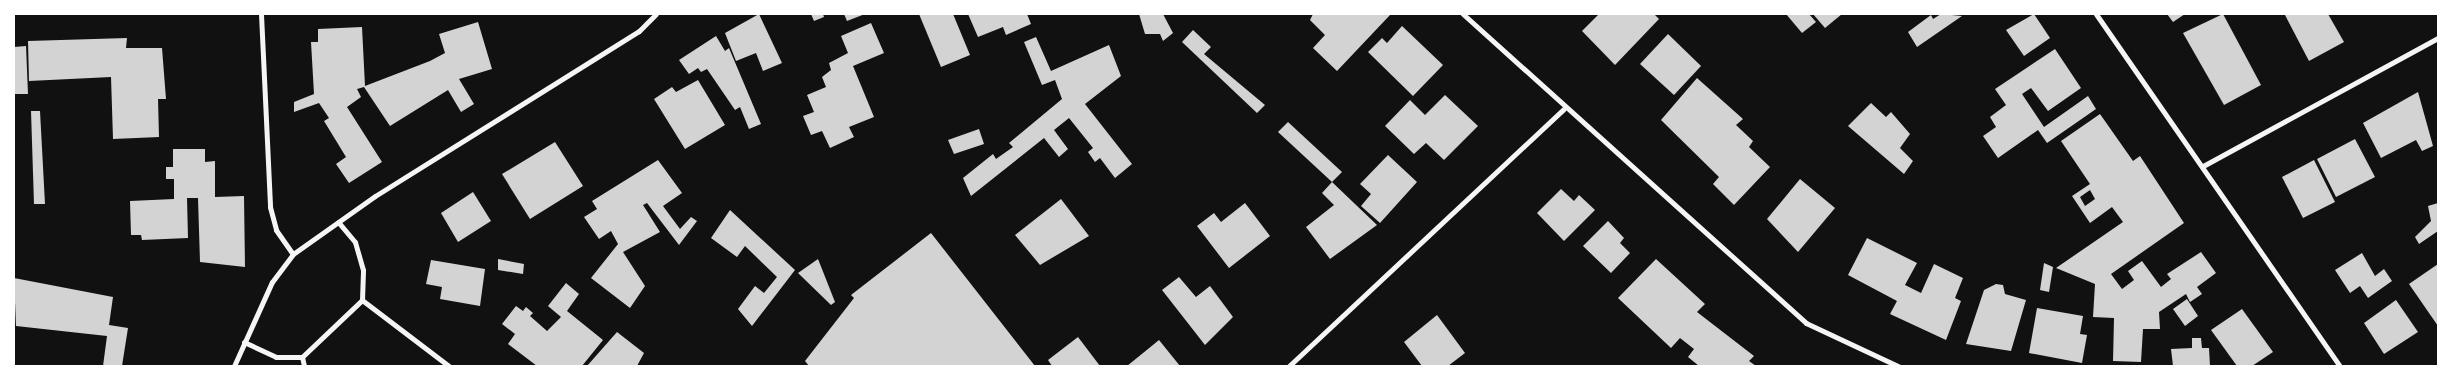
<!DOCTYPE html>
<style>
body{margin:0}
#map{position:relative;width:2452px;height:380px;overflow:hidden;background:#111;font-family:"DejaVu Sans",sans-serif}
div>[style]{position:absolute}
.building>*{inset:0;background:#d3d3d3}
.minor>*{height:5px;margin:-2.5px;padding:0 2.5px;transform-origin:2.5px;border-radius:2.5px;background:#f5f5f5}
span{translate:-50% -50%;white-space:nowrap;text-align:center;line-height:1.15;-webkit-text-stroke:5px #fff;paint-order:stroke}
.frame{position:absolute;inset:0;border:15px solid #fff;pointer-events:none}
</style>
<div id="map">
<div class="building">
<i style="clip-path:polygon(759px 14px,782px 63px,763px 71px,756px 53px,736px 61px,725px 33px)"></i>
<i style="clip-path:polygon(811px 14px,823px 14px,824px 17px,814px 21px)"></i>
<i style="clip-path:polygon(844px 14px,865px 14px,847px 21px)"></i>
<i style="clip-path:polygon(919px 14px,953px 14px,970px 55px,941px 67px)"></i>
<i style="clip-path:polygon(968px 14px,1027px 14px,1031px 24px,1006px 35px,1003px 27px,978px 37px)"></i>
<i style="clip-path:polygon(1139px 14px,1163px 14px,1173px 33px,1163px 41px,1160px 34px,1145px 34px)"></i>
<i style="clip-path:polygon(1313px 14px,1388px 14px,1390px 15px,1337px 71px,1313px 48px,1325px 35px,1310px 20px)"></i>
<i style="clip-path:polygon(1599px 14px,1654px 14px,1659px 19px,1615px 65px,1582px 31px)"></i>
<i style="clip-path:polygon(1786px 14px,1809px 14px,1816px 22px,1802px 33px)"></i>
<i style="clip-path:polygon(1813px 14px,1842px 14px,1825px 28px)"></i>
<i style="clip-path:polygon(1941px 14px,1962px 16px,1917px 47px,1908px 32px,1931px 15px,1933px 19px)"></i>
<i style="clip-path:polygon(2034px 14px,2050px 38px,2024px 56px,2006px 30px)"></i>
<i style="clip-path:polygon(2167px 14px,2185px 14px,2173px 22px)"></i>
<i style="clip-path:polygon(2223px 14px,2261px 85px,2224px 105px,2183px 33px)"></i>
<i style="clip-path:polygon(2328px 14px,2344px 42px,2309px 61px,2285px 15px)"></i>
<i style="clip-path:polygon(478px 22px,492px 69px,459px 79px,474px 104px,461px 112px,448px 90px,390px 126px,364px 87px,357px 89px,361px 97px,347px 107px,382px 162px,349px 183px,336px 164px,346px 157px,324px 121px,329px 118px,319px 103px,294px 112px,294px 102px,314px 94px,311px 42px,318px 42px,318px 29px,362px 27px,365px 86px,430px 61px,445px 53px,439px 34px)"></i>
<i style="clip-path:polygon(871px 23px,884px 53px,853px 66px,874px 117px,849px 127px,854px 137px,830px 148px,822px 131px,811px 135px,803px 116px,814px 112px,807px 95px,826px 87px,822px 77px,831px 70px,829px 63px,848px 53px,841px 36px)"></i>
<i style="clip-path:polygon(1402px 26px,1443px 65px,1413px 96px,1368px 52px,1382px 38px,1387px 43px)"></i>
<i style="clip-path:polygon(1193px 30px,1211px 47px,1204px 54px,1265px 105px,1257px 113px,1182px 42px)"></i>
<i style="clip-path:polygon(1668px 34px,1701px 66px,1674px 95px,1640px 64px)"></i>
<i style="clip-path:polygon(716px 36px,725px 51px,729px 48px,761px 124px,749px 129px,740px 107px,735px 110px,707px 69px,701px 72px,698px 68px,689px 74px,679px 60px)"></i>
<i style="clip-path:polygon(1036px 37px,1051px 71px,1109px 45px,1121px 76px,1085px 104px,1132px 164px,1115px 178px,1100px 158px,1095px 162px,1088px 152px,1093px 148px,1069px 118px,1054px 130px,1068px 149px,1059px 157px,1044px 138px,971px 196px,963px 178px,993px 154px,996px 159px,1013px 147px,1009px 143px,1062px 99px,1055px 80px,1042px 85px,1024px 42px)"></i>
<i style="clip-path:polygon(127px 38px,126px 48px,162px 48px,166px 99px,158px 99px,159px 137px,113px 139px,111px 77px,29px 81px,28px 41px)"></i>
<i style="clip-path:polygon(26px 46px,28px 94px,14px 94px,14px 47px)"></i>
<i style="clip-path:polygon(2055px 49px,2081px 88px,2048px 111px,2031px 88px,2022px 94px,2044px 127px,2088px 96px,2096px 109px,2047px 143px,2038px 130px,1998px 158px,1983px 136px,1996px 127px,1990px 117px,2006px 105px,1995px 89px)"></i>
<i style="clip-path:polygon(1697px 78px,1743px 119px,1736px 125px,1753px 141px,1749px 147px,1770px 167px,1734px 205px,1713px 184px,1719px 177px,1661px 120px)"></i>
<i style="clip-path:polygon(698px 80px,725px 125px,685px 149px,654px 99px,672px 87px,676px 92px)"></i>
<i style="clip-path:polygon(2418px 92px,2433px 146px,2422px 151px,2416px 140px,2381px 158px,2363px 123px)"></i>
<i style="clip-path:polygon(1445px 95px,1478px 126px,1444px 160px,1426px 143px,1414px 154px,1385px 126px,1410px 100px,1425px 115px)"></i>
<i style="clip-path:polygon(1871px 103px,1886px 117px,1891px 112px,1910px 134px,1900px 148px,1913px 161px,1904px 174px,1848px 126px)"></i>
<i style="clip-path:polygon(31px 111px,40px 111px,45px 204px,34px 204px)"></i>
<i style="clip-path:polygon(evenodd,2100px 114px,2133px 161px,2140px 156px,2184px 223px,2111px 274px,2122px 289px,2134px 280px,2128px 271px,2142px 261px,2161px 287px,2171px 279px,2167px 274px,2201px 252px,2216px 273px,2197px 287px,2202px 294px,2190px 302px,2186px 294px,2159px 312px,2160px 329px,2143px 329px,2141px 362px,2113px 361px,2114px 318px,2093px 317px,2095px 284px,2056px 268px,2123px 222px,2112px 207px,2090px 223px,2072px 196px,2090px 184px,2061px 141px,2100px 114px,2090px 190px,2095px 199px,2085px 206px,2080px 197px,2090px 190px)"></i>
<i style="clip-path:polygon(1288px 122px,1342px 172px,1332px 182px,1278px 132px)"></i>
<i style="clip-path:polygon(979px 129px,984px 144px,954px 154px,948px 140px)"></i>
<i style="clip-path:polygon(2355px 139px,2375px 177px,2336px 197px,2317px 159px)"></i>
<i style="clip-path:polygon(555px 142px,583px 186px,530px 219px,502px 174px)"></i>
<i style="clip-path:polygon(173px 149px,205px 149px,205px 162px,215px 161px,215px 197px,244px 196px,245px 267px,200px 262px,198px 198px,187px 198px,188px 238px,142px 240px,141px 235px,131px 235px,130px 201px,174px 199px,174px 179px,166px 179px,166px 167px,173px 167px)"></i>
<i style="clip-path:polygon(1388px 155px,1417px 182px,1380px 223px,1361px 206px,1371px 194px,1360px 184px)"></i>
<i style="clip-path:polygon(658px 160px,682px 193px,663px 206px,680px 229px,691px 217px,697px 221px,679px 245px,647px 203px,643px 205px,660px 232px,623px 252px,645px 286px,630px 308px,591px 278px,618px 244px,611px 231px,599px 239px,584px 217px,597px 209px,592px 201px)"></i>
<i style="clip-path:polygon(2314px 160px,2335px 202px,2303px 218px,2282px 177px)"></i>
<i style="clip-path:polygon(1800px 179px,1835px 208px,1798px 252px,1767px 219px)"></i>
<i style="clip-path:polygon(1332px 182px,1377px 225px,1330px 259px,1306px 227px,1334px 205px,1322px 193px)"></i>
<i style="clip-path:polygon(1561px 189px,1574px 201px,1579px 195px,1595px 210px,1564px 241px,1537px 213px)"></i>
<i style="clip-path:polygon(473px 192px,491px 221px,458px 242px,441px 213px)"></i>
<i style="clip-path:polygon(1061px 199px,1089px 236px,1040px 265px,1015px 235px)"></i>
<i style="clip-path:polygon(1245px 203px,1270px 236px,1229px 268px,1197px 226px,1214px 213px,1221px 222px)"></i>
<i style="clip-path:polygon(2438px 203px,2438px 231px,2419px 244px,2415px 237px,2431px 221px,2428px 206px)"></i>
<i style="clip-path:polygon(730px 210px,795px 270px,752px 326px,738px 309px,755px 286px,764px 293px,777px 277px,745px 246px,737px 257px,711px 238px)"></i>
<i style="clip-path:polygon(1608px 221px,1624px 238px,1620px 243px,1630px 253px,1611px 273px,1583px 246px)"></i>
<i style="clip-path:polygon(931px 233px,1035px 366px,809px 366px,805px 361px,854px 298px,851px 295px)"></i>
<i style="clip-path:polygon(1867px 238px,1917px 263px,1905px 285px,1921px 293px,1934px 264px,1963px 278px,1955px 298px,1961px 301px,1946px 340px,1890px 314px,1897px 301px,1848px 275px)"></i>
<i style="clip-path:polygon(2362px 253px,2375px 276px,2384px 269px,2392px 281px,2368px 298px,2360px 286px,2350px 293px,2335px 270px)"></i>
<i style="clip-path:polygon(498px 259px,524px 264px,523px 274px,498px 270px)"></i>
<i style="clip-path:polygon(818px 259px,835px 302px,831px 305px,798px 273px)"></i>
<i style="clip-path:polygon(1656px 259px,1705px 304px,1697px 312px,1754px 356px,1749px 361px,1756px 366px,1699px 366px,1688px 357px,1694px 349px,1680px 338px,1671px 348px,1618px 298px)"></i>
<i style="clip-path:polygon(431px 260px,485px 269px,480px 306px,440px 299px,442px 287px,426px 284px)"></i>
<i style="clip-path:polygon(2044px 263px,2053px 267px,2049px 292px,2040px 290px)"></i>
<i style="clip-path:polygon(2438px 264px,2438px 326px,2409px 284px)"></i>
<i style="clip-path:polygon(1179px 277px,1196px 297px,1210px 286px,1233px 317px,1205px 345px,1162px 290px)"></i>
<i style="clip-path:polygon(14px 278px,113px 297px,109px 325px,128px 328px,122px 366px,103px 366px,107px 336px,16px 326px)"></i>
<i style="clip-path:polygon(566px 283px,579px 294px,567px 311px,603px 340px,582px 366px,537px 366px,508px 344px,515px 334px,502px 324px,516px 306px,523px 311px,526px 307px,533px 313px,530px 316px,547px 331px,561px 317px,548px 306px)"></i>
<i style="clip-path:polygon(1996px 284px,2003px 285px,2005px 294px,2026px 300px,2011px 351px,1966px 344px,1984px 290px)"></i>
<i style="clip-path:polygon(2187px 299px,2198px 316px,2185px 326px,2173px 309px)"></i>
<i style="clip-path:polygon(2396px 300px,2418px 332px,2384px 354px,2364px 323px)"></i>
<i style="clip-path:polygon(2037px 308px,2083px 316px,2080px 334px,2087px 335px,2082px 363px,2029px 353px)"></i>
<i style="clip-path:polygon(2242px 309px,2273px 352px,2252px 366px,2237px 366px,2211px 330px)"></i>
<i style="clip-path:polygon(1437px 315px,1465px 353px,1448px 366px,1422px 366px,1404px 342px)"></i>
<i style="clip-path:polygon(617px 332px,644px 353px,637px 366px,587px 366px)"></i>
<i style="clip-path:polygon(1078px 337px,1100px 366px,1052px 366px,1048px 360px)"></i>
<i style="clip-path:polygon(2192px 338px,2201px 338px,2202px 348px,2209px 348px,2210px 366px,2173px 366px,2171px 349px,2192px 348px)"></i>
<i style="clip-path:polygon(1159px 340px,1180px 366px,1127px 366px,1148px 349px)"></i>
</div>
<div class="minor">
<i style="left:261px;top:14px;width:193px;rotate:87.3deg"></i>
<i style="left:270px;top:207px;width:24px;rotate:75deg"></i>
<i style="left:276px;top:230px;width:29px;rotate:55deg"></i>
<i style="left:1463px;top:14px;width:462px;rotate:42deg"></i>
<i style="left:1806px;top:323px;width:102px;rotate:25.1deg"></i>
<i style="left:2096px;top:14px;width:428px;rotate:55.3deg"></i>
<i style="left:2203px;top:166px;width:268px;rotate:-28.6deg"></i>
<i style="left:362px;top:300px;width:109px;rotate:37.2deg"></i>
<i style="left:244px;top:342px;width:35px;rotate:25deg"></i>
<i style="left:276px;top:357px;width:26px"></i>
<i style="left:302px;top:357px;width:83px;rotate:-43.5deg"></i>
<i style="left:362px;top:300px;width:30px;rotate:-88deg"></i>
<i style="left:363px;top:270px;width:29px;rotate:-106deg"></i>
<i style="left:355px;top:242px;width:26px;rotate:-130deg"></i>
<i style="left:302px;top:357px;width:9px;rotate:77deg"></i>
<i style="left:234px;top:366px;width:92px;rotate:-65.7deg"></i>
<i style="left:272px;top:282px;width:35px;rotate:-53deg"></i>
<i style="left:293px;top:254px;width:100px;rotate:-35.3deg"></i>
<i style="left:375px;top:196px;width:311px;rotate:-32deg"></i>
<i style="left:639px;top:31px;width:24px;rotate:-45deg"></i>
<i style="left:1289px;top:366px;width:376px;rotate:-43.1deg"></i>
</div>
<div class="frame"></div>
</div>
